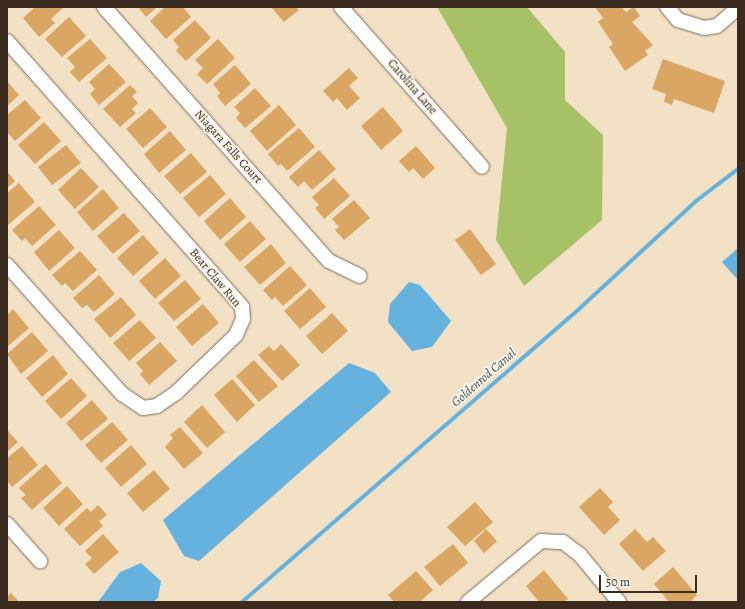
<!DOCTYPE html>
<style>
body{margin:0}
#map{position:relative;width:745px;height:609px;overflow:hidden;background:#f3e1c6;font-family:Alegreya,serif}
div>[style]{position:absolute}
.green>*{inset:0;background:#a7c167}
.water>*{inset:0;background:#66b2df}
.stream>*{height:4px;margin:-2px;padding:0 2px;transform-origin:2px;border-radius:2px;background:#66b2df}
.building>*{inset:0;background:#daa663}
.roads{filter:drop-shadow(0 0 1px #7b6a59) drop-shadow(0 0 1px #7b6a59)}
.minor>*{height:14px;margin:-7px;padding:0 7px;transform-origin:7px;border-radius:7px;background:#fff}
span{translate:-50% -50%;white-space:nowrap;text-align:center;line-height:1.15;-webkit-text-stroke:4px #f7f3e8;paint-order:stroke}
.street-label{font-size:12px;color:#3b2a1e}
.water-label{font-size:13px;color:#485358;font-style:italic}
.frame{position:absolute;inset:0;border:8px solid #3b2a1e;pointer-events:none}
.scale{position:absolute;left:599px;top:575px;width:98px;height:18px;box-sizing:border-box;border:2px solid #3b2a1e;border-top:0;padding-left:5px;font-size:12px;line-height:14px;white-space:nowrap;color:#3b2a1e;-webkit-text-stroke:3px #f7f3e8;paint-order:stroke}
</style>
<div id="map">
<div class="green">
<i style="clip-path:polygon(437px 7px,527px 7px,565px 52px,565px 100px,603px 135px,602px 220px,524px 286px,496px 240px,507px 128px)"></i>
</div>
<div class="water">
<i style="clip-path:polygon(738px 248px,738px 280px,722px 262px)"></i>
<i style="clip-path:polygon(409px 282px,420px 285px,451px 321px,432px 347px,412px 351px,388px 322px,390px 304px)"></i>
<i style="clip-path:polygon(349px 363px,375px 373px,391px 392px,199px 561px,184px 556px,163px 520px)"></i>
<i style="clip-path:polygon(141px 563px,161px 581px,158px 598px,153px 602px,98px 602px,120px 572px)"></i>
</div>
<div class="stream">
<i style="left:242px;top:602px;width:447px;rotate:-41deg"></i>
<i style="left:579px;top:309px;width:159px;rotate:-42.7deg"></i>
<i style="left:696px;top:201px;width:53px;rotate:-37.3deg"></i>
</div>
<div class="building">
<i style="clip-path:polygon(35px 7px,63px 8px,51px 19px,55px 23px,39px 37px,23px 18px)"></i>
<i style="clip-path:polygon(138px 7px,157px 7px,146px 17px)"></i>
<i style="clip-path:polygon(165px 7px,183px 7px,191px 17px,166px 39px,150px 21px)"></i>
<i style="clip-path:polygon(271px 7px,296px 7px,299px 10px,284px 22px)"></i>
<i style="clip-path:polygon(595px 7px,622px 7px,626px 12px,634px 7px,640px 16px,632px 22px,653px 45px,645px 51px,648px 55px,625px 71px,609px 47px,613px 44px,598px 22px,603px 18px)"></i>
<i style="clip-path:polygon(69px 17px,86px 36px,62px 57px,45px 39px)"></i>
<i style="clip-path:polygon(195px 20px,211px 38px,186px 61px,176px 51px,179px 47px,173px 40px)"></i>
<i style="clip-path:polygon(90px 39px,107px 58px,79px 82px,70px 72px,75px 67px,67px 58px)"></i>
<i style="clip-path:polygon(218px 39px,235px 58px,207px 84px,197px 74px,203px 68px,195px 60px)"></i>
<i style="clip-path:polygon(663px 59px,725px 81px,714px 113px,674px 99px,672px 105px,664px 102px,666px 94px,652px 89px)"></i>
<i style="clip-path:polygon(109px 64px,126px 82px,99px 105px,90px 94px,95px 89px,89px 82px)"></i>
<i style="clip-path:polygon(235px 65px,251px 84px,225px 106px,217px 96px,220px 93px,213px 84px)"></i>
<i style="clip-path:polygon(349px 68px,358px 78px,349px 86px,360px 98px,347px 110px,337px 98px,333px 102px,323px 91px)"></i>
<i style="clip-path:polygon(7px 81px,19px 95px,7px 106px)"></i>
<i style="clip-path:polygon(130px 85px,137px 92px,132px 96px,138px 103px,132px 109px,136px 113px,120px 127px,103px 109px)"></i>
<i style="clip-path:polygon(255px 88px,271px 106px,245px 128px,236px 118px,240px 113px,234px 107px)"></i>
<i style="clip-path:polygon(25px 100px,41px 118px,15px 141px,7px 132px,7px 115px)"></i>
<i style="clip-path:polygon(279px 105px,296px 125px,267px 151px,250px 131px)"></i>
<i style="clip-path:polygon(383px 107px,403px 131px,381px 150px,361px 126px)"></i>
<i style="clip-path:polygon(150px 108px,167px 127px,143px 148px,126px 129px)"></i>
<i style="clip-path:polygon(44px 122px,61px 141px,35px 164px,18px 145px)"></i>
<i style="clip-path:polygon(299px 128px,315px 147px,287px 171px,281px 164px,278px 166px,268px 154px)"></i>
<i style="clip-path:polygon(170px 131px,186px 150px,159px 173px,144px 154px)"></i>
<i style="clip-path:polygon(66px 145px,81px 163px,52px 185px,38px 167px)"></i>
<i style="clip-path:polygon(416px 146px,435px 168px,423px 179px,413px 168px,409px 172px,399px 161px)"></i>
<i style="clip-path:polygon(319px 150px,336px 169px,312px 190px,304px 181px,298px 187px,289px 177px)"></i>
<i style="clip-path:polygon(191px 153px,207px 172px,180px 194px,164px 176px)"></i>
<i style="clip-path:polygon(81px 168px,99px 187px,75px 209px,58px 190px)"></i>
<i style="clip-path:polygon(7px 171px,15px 181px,7px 188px)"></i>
<i style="clip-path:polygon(210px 175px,226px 194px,199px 217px,183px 198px)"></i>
<i style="clip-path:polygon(334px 178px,350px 196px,324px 219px,315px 208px,319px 205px,312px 197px)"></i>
<i style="clip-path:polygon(19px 183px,35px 202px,8px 225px,7px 193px)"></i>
<i style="clip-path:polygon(103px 189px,119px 208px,93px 231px,77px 212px)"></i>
<i style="clip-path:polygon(230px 198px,246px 217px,220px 240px,204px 221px)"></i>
<i style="clip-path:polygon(354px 200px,370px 218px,344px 240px,335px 230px,339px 227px,332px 219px)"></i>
<i style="clip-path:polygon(39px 206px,56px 225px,32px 246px,25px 238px,22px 241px,12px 230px)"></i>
<i style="clip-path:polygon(124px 213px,140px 231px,113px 254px,97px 236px)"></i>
<i style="clip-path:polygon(250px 221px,266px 239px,240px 262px,224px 244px)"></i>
<i style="clip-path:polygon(470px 229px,496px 264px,481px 275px,455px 240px)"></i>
<i style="clip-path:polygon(59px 230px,75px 248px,49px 271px,34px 252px)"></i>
<i style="clip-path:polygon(143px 235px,159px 253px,133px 276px,117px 258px)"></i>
<i style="clip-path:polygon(271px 244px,286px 263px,260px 285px,244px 267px)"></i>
<i style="clip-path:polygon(80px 251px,97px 270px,73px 291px,65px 283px,62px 286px,52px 275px)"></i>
<i style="clip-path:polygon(165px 258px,181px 276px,155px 299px,139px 281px)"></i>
<i style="clip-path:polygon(290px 266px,307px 285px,283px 306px,275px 297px,272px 300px,263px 290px)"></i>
<i style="clip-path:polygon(99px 275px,115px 294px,94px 312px,87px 305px,82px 308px,73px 298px)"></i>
<i style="clip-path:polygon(185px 280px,201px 299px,174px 321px,158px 303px)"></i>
<i style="clip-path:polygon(310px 288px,326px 307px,300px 329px,284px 311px)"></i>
<i style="clip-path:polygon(121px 297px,136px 315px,110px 338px,94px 319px)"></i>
<i style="clip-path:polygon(203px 304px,219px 323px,192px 346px,176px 327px)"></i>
<i style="clip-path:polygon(13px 309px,29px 328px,7px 347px,7px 315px)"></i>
<i style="clip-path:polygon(332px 313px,348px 331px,322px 354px,306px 336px)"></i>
<i style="clip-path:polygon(140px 320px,156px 338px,129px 361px,113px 343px)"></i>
<i style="clip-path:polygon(32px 332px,48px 351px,21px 374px,7px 354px)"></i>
<i style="clip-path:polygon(160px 342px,177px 361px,149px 385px,140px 374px,143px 371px,136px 363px)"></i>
<i style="clip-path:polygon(281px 344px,300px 365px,282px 381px,258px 355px,269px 346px,274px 351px)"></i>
<i style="clip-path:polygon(53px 355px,68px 374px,42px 397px,26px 378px)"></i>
<i style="clip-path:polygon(254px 360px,278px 386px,259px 402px,236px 376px)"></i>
<i style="clip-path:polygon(71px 378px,87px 396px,61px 419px,45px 401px)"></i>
<i style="clip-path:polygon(232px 379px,255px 405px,237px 422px,214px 395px)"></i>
<i style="clip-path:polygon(92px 400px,108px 419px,81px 441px,66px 423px)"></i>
<i style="clip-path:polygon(202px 405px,225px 432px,207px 448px,184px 422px)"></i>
<i style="clip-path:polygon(112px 422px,128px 440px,101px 463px,85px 445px)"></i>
<i style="clip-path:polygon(180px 427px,203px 453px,184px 469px,165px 447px,173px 438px,170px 435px)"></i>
<i style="clip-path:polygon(7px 430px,18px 442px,7px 452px)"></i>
<i style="clip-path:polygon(131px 445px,147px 464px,121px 487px,105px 468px)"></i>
<i style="clip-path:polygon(22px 446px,38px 465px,12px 487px,7px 481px,7px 458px)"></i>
<i style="clip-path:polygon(46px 464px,62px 483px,32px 510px,21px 498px,26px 495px,19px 488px)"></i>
<i style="clip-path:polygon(154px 470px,170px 489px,143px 512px,127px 493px)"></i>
<i style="clip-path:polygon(67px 486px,83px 504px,59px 526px,43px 508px)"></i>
<i style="clip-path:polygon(600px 488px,613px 502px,608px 507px,620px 520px,604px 535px,579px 507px)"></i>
<i style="clip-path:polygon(475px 502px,493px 522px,465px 546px,447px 527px)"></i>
<i style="clip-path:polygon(98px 505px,107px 515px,99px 521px,103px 526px,80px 546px,64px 529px,87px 508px,91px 512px)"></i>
<i style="clip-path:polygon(486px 529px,497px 541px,484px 553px,474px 541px)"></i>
<i style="clip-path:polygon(635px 529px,647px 542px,653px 537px,666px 551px,643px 571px,619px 544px)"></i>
<i style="clip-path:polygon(103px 534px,119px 552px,94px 574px,85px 564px,92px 558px,85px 551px)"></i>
<i style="clip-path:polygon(453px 544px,468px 563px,440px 586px,424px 567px)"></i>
<i style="clip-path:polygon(673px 567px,697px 595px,690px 602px,669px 602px,654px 584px)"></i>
<i style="clip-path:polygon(544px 570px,568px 599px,564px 602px,539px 602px,526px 586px)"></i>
<i style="clip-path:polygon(416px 571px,433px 590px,420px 602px,394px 602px,388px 595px)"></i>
<i style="clip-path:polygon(11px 593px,19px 602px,7px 602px,7px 597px)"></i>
</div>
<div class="roads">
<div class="minor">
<i style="left:104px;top:7px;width:339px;rotate:48.5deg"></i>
<i style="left:329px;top:261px;width:34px;rotate:26deg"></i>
<i style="left:341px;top:7px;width:213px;rotate:48.6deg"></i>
<i style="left:667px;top:7px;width:17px;rotate:50deg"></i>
<i style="left:678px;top:20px;width:27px;rotate:17deg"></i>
<i style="left:704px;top:28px;width:13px;rotate:-9deg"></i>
<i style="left:717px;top:26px;width:28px;rotate:-41deg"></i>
<i style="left:7px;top:41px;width:355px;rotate:48.5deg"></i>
<i style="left:242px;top:307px;width:12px;rotate:85deg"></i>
<i style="left:243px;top:319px;width:17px;rotate:114deg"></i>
<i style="left:236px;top:335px;width:83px;rotate:136deg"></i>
<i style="left:176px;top:393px;width:23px;rotate:146deg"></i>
<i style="left:157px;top:406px;width:14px;rotate:172deg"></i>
<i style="left:143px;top:408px;width:25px;rotate:-146deg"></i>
<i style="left:122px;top:394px;width:173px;rotate:-131.7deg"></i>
<i style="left:7px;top:524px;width:50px;rotate:48.3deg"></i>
<i style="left:468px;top:602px;width:95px;rotate:-39.9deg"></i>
<i style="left:541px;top:541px;width:22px;rotate:3deg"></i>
<i style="left:563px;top:542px;width:21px;rotate:37deg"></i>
<i style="left:580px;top:555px;width:61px;rotate:50.3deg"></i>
</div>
</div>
<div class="street-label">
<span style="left:412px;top:87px;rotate:49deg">Carolina Lane</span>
<span style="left:228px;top:147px;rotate:48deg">Niagara Falls Court</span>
<span style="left:215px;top:278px;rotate:50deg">Bear Claw Run</span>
</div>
<div class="water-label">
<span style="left:484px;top:378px;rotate:-41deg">Goldenrod Canal</span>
</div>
<div class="frame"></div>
<div class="scale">50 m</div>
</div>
